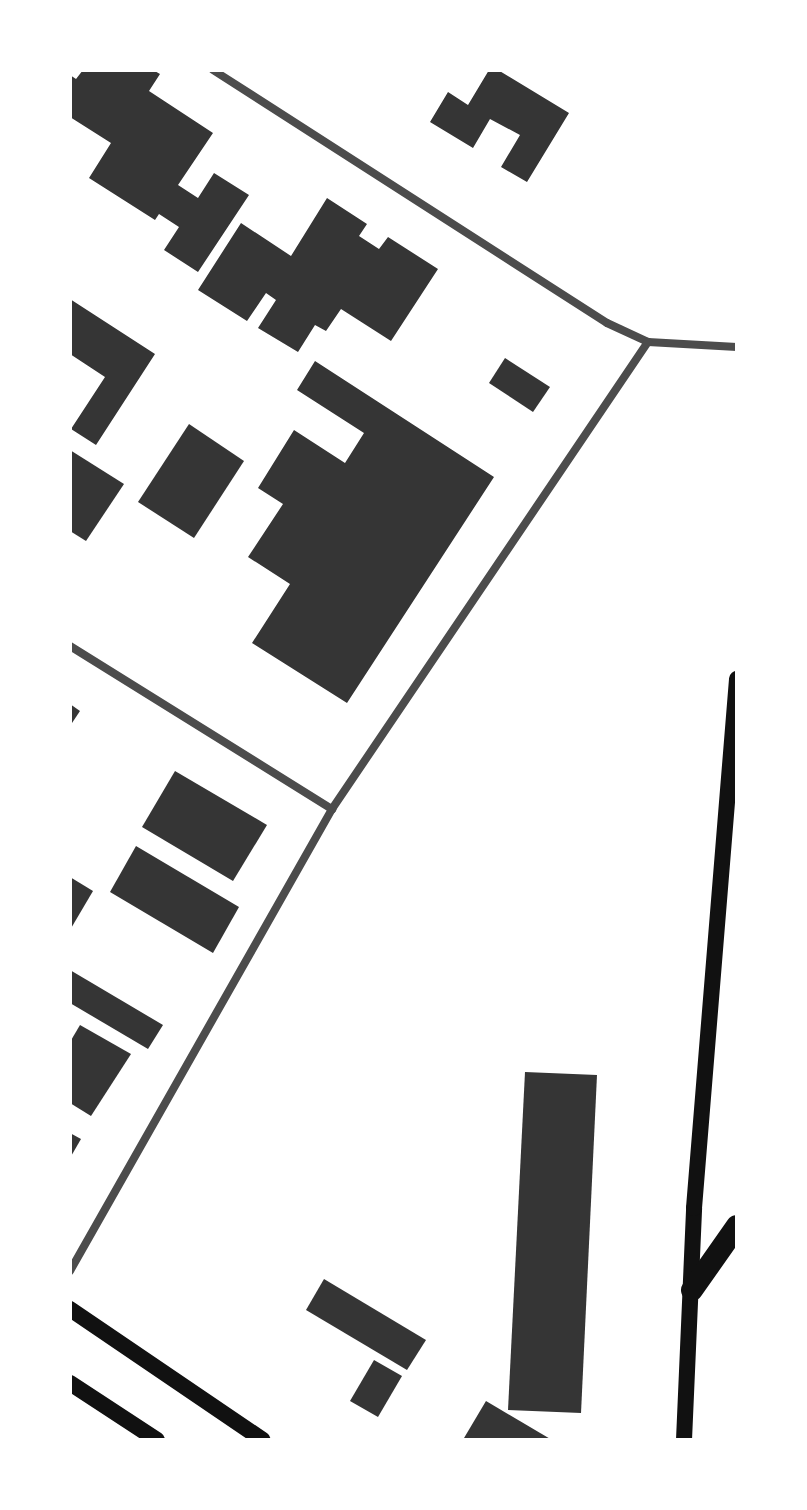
<!DOCTYPE html>
<style>
body{margin:0}
#map{position:relative;width:807px;height:1510px;overflow:hidden;background:#fff;font-family:Poppins,sans-serif}
div>[style]{position:absolute}
.building>*{inset:0;background:#353535}
.minor>*{height:8px;margin:-4px;padding:0 4px;transform-origin:4px;border-radius:4px;background:#4c4c4c}
.secondary>*{height:16px;margin:-8px;padding:0 8px;transform-origin:8px;border-radius:8px;background:#111}
.trunk>*{height:22px;margin:-11px;padding:0 11px;transform-origin:11px;border-radius:11px;background:#111}
span{translate:-50% -50%;white-space:nowrap;text-align:center;line-height:1.15;-webkit-text-stroke:7px #fff;paint-order:stroke}
.frame{position:absolute;inset:0;border:72px solid #fff;pointer-events:none}
</style>
<div id="map">
<div class="building">
<i style="clip-path:polygon(83px 70px,153px 70px,160px 74px,149px 91px,213px 133px,178px 185px,198px 198px,214px 173px,249px 195px,198px 272px,164px 250px,179px 227px,159px 214px,155px 220px,89px 178px,111px 143px,70px 117px,70px 75px,76px 79px)"></i>
<i style="clip-path:polygon(489px 70px,498px 70px,569px 113px,527px 182px,501px 167px,520px 135px,490px 119px,473px 148px,430px 122px,448px 92px,468px 105px)"></i>
<i style="clip-path:polygon(327px 198px,367px 224px,359px 236px,379px 249px,388px 237px,438px 269px,391px 341px,341px 309px,326px 331px,315px 325px,298px 352px,258px 328px,276px 300px,266px 293px,247px 321px,198px 290px,241px 223px,291px 256px)"></i>
<i style="clip-path:polygon(70px 299px,155px 354px,96px 445px,71px 429px,105px 377px,70px 354px)"></i>
<i style="clip-path:polygon(505px 358px,550px 387px,533px 412px,489px 383px)"></i>
<i style="clip-path:polygon(315px 361px,494px 477px,347px 703px,252px 643px,290px 584px,248px 557px,283px 504px,258px 488px,294px 430px,345px 463px,364px 433px,297px 390px)"></i>
<i style="clip-path:polygon(189px 424px,244px 461px,194px 538px,138px 502px)"></i>
<i style="clip-path:polygon(70px 450px,124px 484px,86px 541px,70px 531px)"></i>
<i style="clip-path:polygon(70px 704px,80px 711px,70px 726px)"></i>
<i style="clip-path:polygon(175px 771px,267px 825px,233px 881px,142px 827px)"></i>
<i style="clip-path:polygon(136px 846px,239px 907px,213px 953px,110px 892px)"></i>
<i style="clip-path:polygon(70px 877px,93px 891px,70px 930px)"></i>
<i style="clip-path:polygon(70px 970px,163px 1025px,148px 1049px,70px 1003px)"></i>
<i style="clip-path:polygon(80px 1025px,131px 1054px,91px 1116px,70px 1103px,70px 1042px)"></i>
<i style="clip-path:polygon(525px 1072px,597px 1075px,581px 1413px,508px 1410px)"></i>
<i style="clip-path:polygon(70px 1133px,81px 1139px,70px 1158px)"></i>
<i style="clip-path:polygon(324px 1279px,426px 1340px,407px 1370px,306px 1310px)"></i>
<i style="clip-path:polygon(374px 1360px,402px 1376px,378px 1417px,350px 1401px)"></i>
<i style="clip-path:polygon(486px 1401px,552px 1440px,467px 1440px,464px 1438px)"></i>
</div>
<div class="minor">
<i style="left:213px;top:70px;width:468px;rotate:32.7deg"></i>
<i style="left:607px;top:323px;width:45px;rotate:24.9deg"></i>
<i style="left:648px;top:342px;width:89px;rotate:3.2deg"></i>
<i style="left:70px;top:646px;width:309px;rotate:31.9deg"></i>
<i style="left:70px;top:1271px;width:531px;rotate:-60.44deg"></i>
<i style="left:332px;top:809px;width:564px;rotate:-55.92deg"></i>
</div>
<div class="secondary">
<i style="left:70px;top:1309px;width:233px;rotate:34.2deg"></i>
<i style="left:70px;top:1383px;width:104px;rotate:33.2deg"></i>
<i style="left:684px;top:1440px;width:232px;rotate:-87.5deg"></i>
<i style="left:694px;top:1208px;width:531px;rotate:-85.35deg"></i>
</div>
<div class="trunk">
<i style="left:692px;top:1290px;width:78px;rotate:-54.9deg"></i>
</div>
<div class="frame"></div>
</div>
